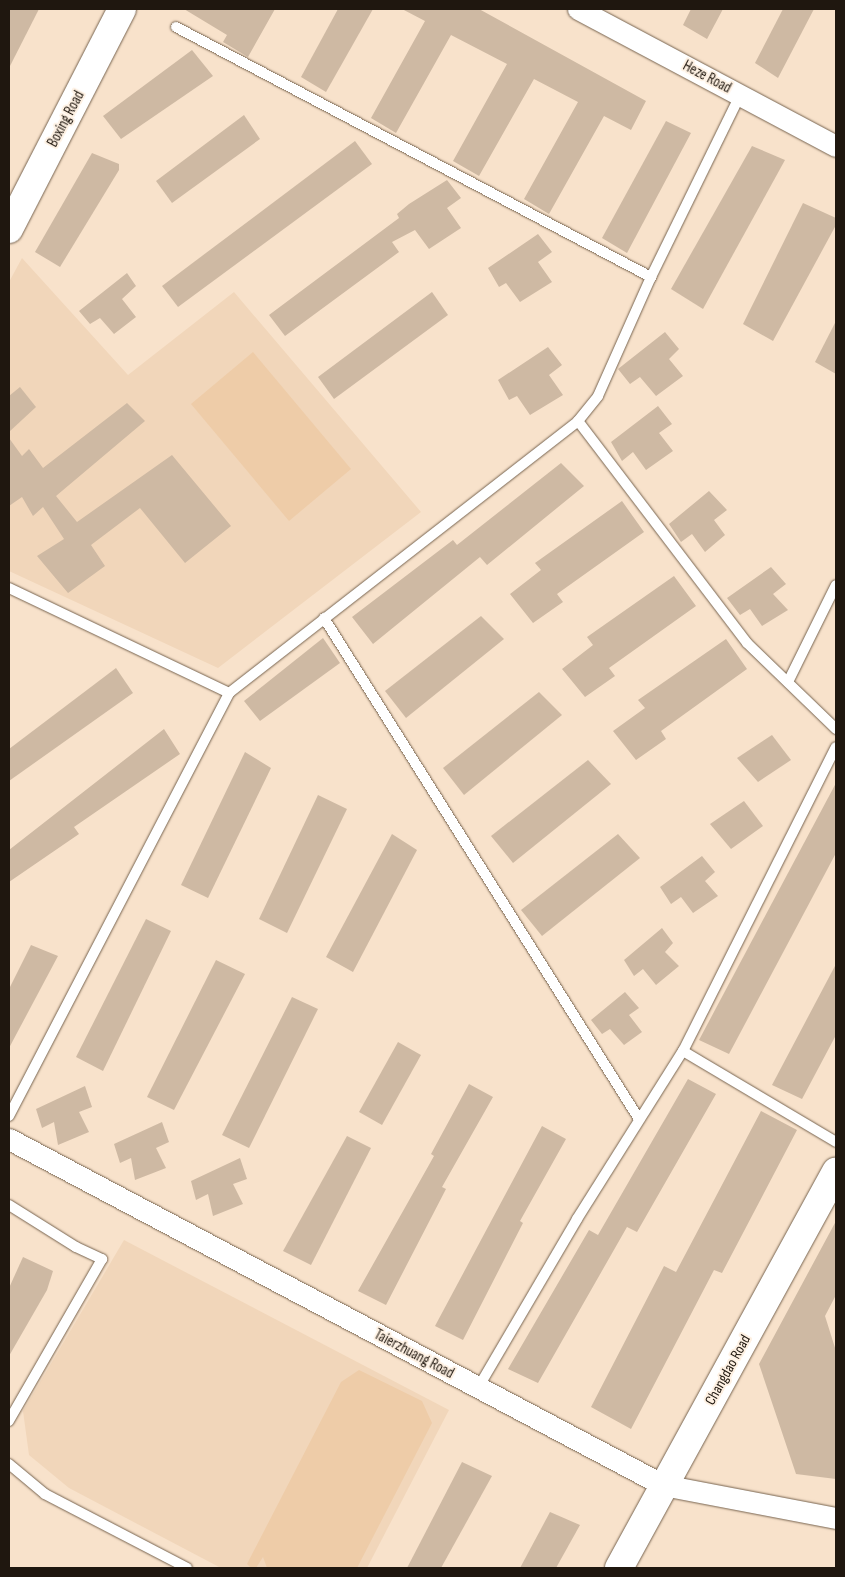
<!DOCTYPE html>
<style>
body{margin:0}
#map{position:relative;width:845px;height:1577px;overflow:hidden;background:#f8e2cb;font-family:"Sofia Sans Condensed",sans-serif}
div>[style]{position:absolute}
.built>*{inset:0;background:#f1d6ba}
.green>*{inset:0;background:#eecca8}
.building>*{inset:0;background:#ceb9a3}
.roads{filter:drop-shadow(0 0 1px #776450) drop-shadow(0 0 1px #776450)}
.lane>*{height:10px;margin:-5px;padding:0 5px;transform-origin:5px;border-radius:5px;background:#fff}
.street>*{height:21px;margin:-10.5px;padding:0 10.5px;transform-origin:10.5px;border-radius:10.5px;background:#fff}
.secondary>*{height:28px;margin:-14px;padding:0 14px;transform-origin:14px;border-radius:14px;background:#fff}
span{translate:-50% -50%;white-space:nowrap;text-align:center;line-height:1.15;-webkit-text-stroke:4px #fef1e3;paint-order:stroke}
.street-label{font-size:15px;color:#1f170f}
.frame{position:absolute;inset:0;border:10px solid #1f170f;pointer-events:none}
</style>
<div id="map">
<div class="built">
<i style="clip-path:polygon(22px 258px,128px 375px,234px 292px,421px 512px,218px 668px,9px 571px,9px 282px)"></i>
<i style="clip-path:polygon(124px 1240px,449px 1410px,367px 1568px,221px 1568px,69px 1488px,29px 1455px,23px 1411px)"></i>
</div>
<div class="green">
<i style="clip-path:polygon(253px 352px,351px 469px,289px 521px,191px 404px)"></i>
<i style="clip-path:polygon(359px 1370px,422px 1401px,432px 1423px,357px 1568px,267px 1568px,263px 1557px,256px 1568px,251px 1568px,247px 1564px,341px 1382px)"></i>
</div>
<div class="building">
<i style="clip-path:polygon(9px 9px,39px 9px,9px 68px)"></i>
<i style="clip-path:polygon(184px 9px,275px 9px,248px 57px,223px 42px,227px 35px)"></i>
<i style="clip-path:polygon(338px 9px,373px 9px,326px 92px,301px 77px)"></i>
<i style="clip-path:polygon(402px 9px,479px 9px,646px 101px,631px 130px,604px 116px,549px 214px,524px 199px,578px 102px,534px 79px,479px 176px,453px 161px,507px 64px,451px 35px,396px 133px,371px 118px,425px 21px)"></i>
<i style="clip-path:polygon(691px 9px,723px 9px,707px 39px,683px 25px)"></i>
<i style="clip-path:polygon(783px 9px,814px 9px,778px 78px,755px 63px)"></i>
<i style="clip-path:polygon(192px 50px,213px 76px,121px 139px,103px 116px)"></i>
<i style="clip-path:polygon(244px 115px,260px 139px,172px 203px,156px 181px)"></i>
<i style="clip-path:polygon(666px 121px,691px 133px,627px 253px,602px 238px)"></i>
<i style="clip-path:polygon(355px 141px,372px 164px,178px 307px,162px 286px)"></i>
<i style="clip-path:polygon(752px 146px,785px 160px,703px 309px,671px 289px)"></i>
<i style="clip-path:polygon(92px 153px,119px 164px,119px 170px,60px 267px,35px 252px)"></i>
<i style="clip-path:polygon(447px 180px,461px 198px,447px 208px,461px 228px,429px 249px,415px 230px,392px 242px,399px 252px,285px 336px,269px 315px,399px 218px,397px 214px,409px 204px)"></i>
<i style="clip-path:polygon(803px 203px,836px 218px,836px 225px,773px 341px,743px 324px)"></i>
<i style="clip-path:polygon(538px 234px,552px 252px,538px 262px,552px 282px,520px 302px,506px 283px,499px 287px,488px 268px)"></i>
<i style="clip-path:polygon(127px 273px,136px 286px,122px 299px,136px 317px,114px 334px,100px 318px,90px 324px,79px 311px)"></i>
<i style="clip-path:polygon(432px 292px,448px 315px,334px 399px,318px 377px)"></i>
<i style="clip-path:polygon(836px 321px,836px 374px,815px 362px)"></i>
<i style="clip-path:polygon(665px 332px,679px 349px,669px 359px,683px 376px,656px 396px,640px 377px,630px 384px,618px 369px)"></i>
<i style="clip-path:polygon(548px 347px,562px 365px,549px 375px,563px 395px,530px 415px,517px 396px,509px 400px,498px 380px)"></i>
<i style="clip-path:polygon(20px 387px,36px 407px,9px 432px,9px 396px)"></i>
<i style="clip-path:polygon(127px 403px,145px 421px,56px 496px,77px 522px,172px 455px,231px 526px,185px 563px,140px 508px,91px 545px,105px 566px,68px 593px,37px 556px,64px 539px,43px 507px,33px 516px,22px 497px,9px 506px,9px 438px,22px 456px,29px 449px,43px 468px)"></i>
<i style="clip-path:polygon(658px 406px,672px 424px,659px 433px,673px 451px,646px 470px,633px 452px,622px 461px,611px 442px)"></i>
<i style="clip-path:polygon(561px 463px,584px 486px,487px 565px,480px 557px,373px 644px,352px 617px,453px 540px,457px 545px)"></i>
<i style="clip-path:polygon(709px 491px,727px 510px,714px 520px,725px 535px,705px 552px,692px 534px,681px 542px,669px 524px)"></i>
<i style="clip-path:polygon(622px 501px,644px 532px,557px 594px,563px 602px,533px 623px,510px 594px,541px 570px,535px 563px)"></i>
<i style="clip-path:polygon(771px 567px,786px 584px,773px 594px,788px 610px,762px 626px,750px 609px,740px 615px,727px 598px)"></i>
<i style="clip-path:polygon(674px 576px,696px 606px,609px 668px,615px 676px,585px 697px,562px 669px,593px 645px,587px 637px)"></i>
<i style="clip-path:polygon(481px 616px,504px 639px,406px 718px,385px 691px)"></i>
<i style="clip-path:polygon(323px 638px,340px 663px,260px 721px,244px 701px)"></i>
<i style="clip-path:polygon(726px 639px,747px 669px,661px 731px,666px 739px,636px 760px,613px 731px,645px 708px,638px 700px)"></i>
<i style="clip-path:polygon(116px 668px,133px 693px,9px 781px,9px 749px)"></i>
<i style="clip-path:polygon(539px 692px,562px 715px,464px 795px,443px 768px)"></i>
<i style="clip-path:polygon(164px 729px,180px 754px,74px 827px,79px 834px,9px 882px,9px 850px)"></i>
<i style="clip-path:polygon(772px 735px,791px 760px,758px 782px,737px 758px)"></i>
<i style="clip-path:polygon(245px 752px,271px 768px,208px 898px,181px 885px)"></i>
<i style="clip-path:polygon(588px 760px,611px 784px,513px 863px,491px 836px)"></i>
<i style="clip-path:polygon(836px 783px,836px 853px,729px 1054px,699px 1040px)"></i>
<i style="clip-path:polygon(318px 795px,347px 809px,287px 933px,259px 919px)"></i>
<i style="clip-path:polygon(744px 801px,763px 826px,731px 849px,710px 824px)"></i>
<i style="clip-path:polygon(392px 834px,417px 850px,353px 972px,326px 957px)"></i>
<i style="clip-path:polygon(618px 834px,640px 858px,542px 936px,521px 910px)"></i>
<i style="clip-path:polygon(702px 856px,715px 872px,705px 881px,718px 896px,693px 913px,681px 897px,671px 904px,660px 887px)"></i>
<i style="clip-path:polygon(146px 919px,171px 931px,103px 1071px,76px 1057px)"></i>
<i style="clip-path:polygon(662px 928px,673px 943px,665px 952px,679px 966px,656px 985px,643px 969px,634px 976px,624px 960px)"></i>
<i style="clip-path:polygon(31px 945px,58px 956px,9px 1048px,9px 989px)"></i>
<i style="clip-path:polygon(216px 960px,245px 974px,174px 1110px,147px 1097px)"></i>
<i style="clip-path:polygon(836px 964px,836px 1035px,802px 1099px,772px 1085px)"></i>
<i style="clip-path:polygon(625px 992px,639px 1008px,629px 1015px,642px 1032px,624px 1045px,610px 1029px,602px 1034px,591px 1020px)"></i>
<i style="clip-path:polygon(292px 997px,318px 1009px,249px 1148px,222px 1135px)"></i>
<i style="clip-path:polygon(398px 1042px,421px 1055px,382px 1125px,359px 1112px)"></i>
<i style="clip-path:polygon(688px 1079px,716px 1094px,637px 1232px,627px 1227px,538px 1383px,508px 1369px,589px 1230px,598px 1235px)"></i>
<i style="clip-path:polygon(469px 1084px,493px 1097px,442px 1187px,446px 1189px,386px 1305px,358px 1291px,434px 1156px,431px 1154px)"></i>
<i style="clip-path:polygon(85px 1086px,92px 1107px,79px 1112px,89px 1132px,58px 1145px,54px 1122px,42px 1128px,36px 1109px)"></i>
<i style="clip-path:polygon(761px 1111px,797px 1130px,722px 1273px,714px 1270px,631px 1429px,591px 1407px,664px 1266px,676px 1272px)"></i>
<i style="clip-path:polygon(162px 1122px,169px 1142px,156px 1148px,166px 1168px,135px 1180px,131px 1158px,120px 1163px,114px 1144px)"></i>
<i style="clip-path:polygon(542px 1126px,566px 1139px,520px 1221px,523px 1223px,463px 1340px,435px 1326px)"></i>
<i style="clip-path:polygon(347px 1136px,371px 1148px,311px 1265px,283px 1251px)"></i>
<i style="clip-path:polygon(240px 1158px,247px 1179px,233px 1184px,243px 1204px,213px 1216px,208px 1194px,196px 1200px,191px 1181px)"></i>
<i style="clip-path:polygon(836px 1221px,836px 1295px,825px 1316px,836px 1351px,836px 1479px,796px 1474px,759px 1364px)"></i>
<i style="clip-path:polygon(23px 1257px,53px 1271px,47px 1290px,9px 1356px,9px 1288px)"></i>
<i style="clip-path:polygon(462px 1462px,492px 1476px,441px 1568px,407px 1568px)"></i>
<i style="clip-path:polygon(550px 1512px,580px 1525px,556px 1568px,520px 1568px)"></i>
</div>
<div class="roads">
<div class="lane">
<i style="left:176px;top:27px;width:537px;rotate:27.76deg"></i>
<i style="left:578px;top:421px;width:279px;rotate:52.7deg"></i>
<i style="left:747px;top:643px;width:124px;rotate:44deg"></i>
<i style="left:9px;top:588px;width:244px;rotate:25.5deg"></i>
<i style="left:324px;top:618px;width:592px;rotate:57.84deg"></i>
<i style="left:788px;top:682px;width:108px;rotate:-63.7deg"></i>
<i style="left:683px;top:1051px;width:178px;rotate:30.7deg"></i>
<i style="left:9px;top:1116px;width:477px;rotate:-62.5deg"></i>
<i style="left:229px;top:693px;width:442px;rotate:-37.9deg"></i>
<i style="left:578px;top:421px;width:32px;rotate:-51deg"></i>
<i style="left:598px;top:396px;width:130px;rotate:-66deg"></i>
<i style="left:651px;top:277px;width:203px;rotate:-63.9deg"></i>
<i style="left:9px;top:1205px;width:79px;rotate:32.1deg"></i>
<i style="left:76px;top:1247px;width:29px;rotate:25deg"></i>
<i style="left:102px;top:1259px;width:187px;rotate:119.9deg"></i>
<i style="left:478px;top:1388px;width:196px;rotate:-59.6deg"></i>
<i style="left:577px;top:1219px;width:199px;rotate:-57.8deg"></i>
<i style="left:683px;top:1051px;width:340px;rotate:-63.3deg"></i>
<i style="left:9px;top:1464px;width:47px;rotate:39.8deg"></i>
<i style="left:45px;top:1494px;width:160px;rotate:27.5deg"></i>
</div>
<div class="street">
<i style="left:578px;top:9px;width:292px;rotate:28deg"></i>
<i style="left:9px;top:1139px;width:740px;rotate:27.88deg"></i>
<i style="left:663px;top:1485px;width:176px;rotate:10.8deg"></i>
</div>
<div class="secondary">
<i style="left:9px;top:229px;width:247px;rotate:-62.8deg"></i>
<i style="left:619px;top:1568px;width:452px;rotate:-61.3deg"></i>
</div>
</div>
<div class="street-label">
<span style="left:707px;top:77px;rotate:28deg">Heze Road</span>
<span style="left:66px;top:119px;rotate:-62deg">Boxing Road</span>
<span style="left:414px;top:1354px;rotate:28deg">Taierzhuang Road</span>
<span style="left:728px;top:1370px;rotate:-61deg">Changdao Road</span>
</div>
<div class="frame"></div>
</div>
